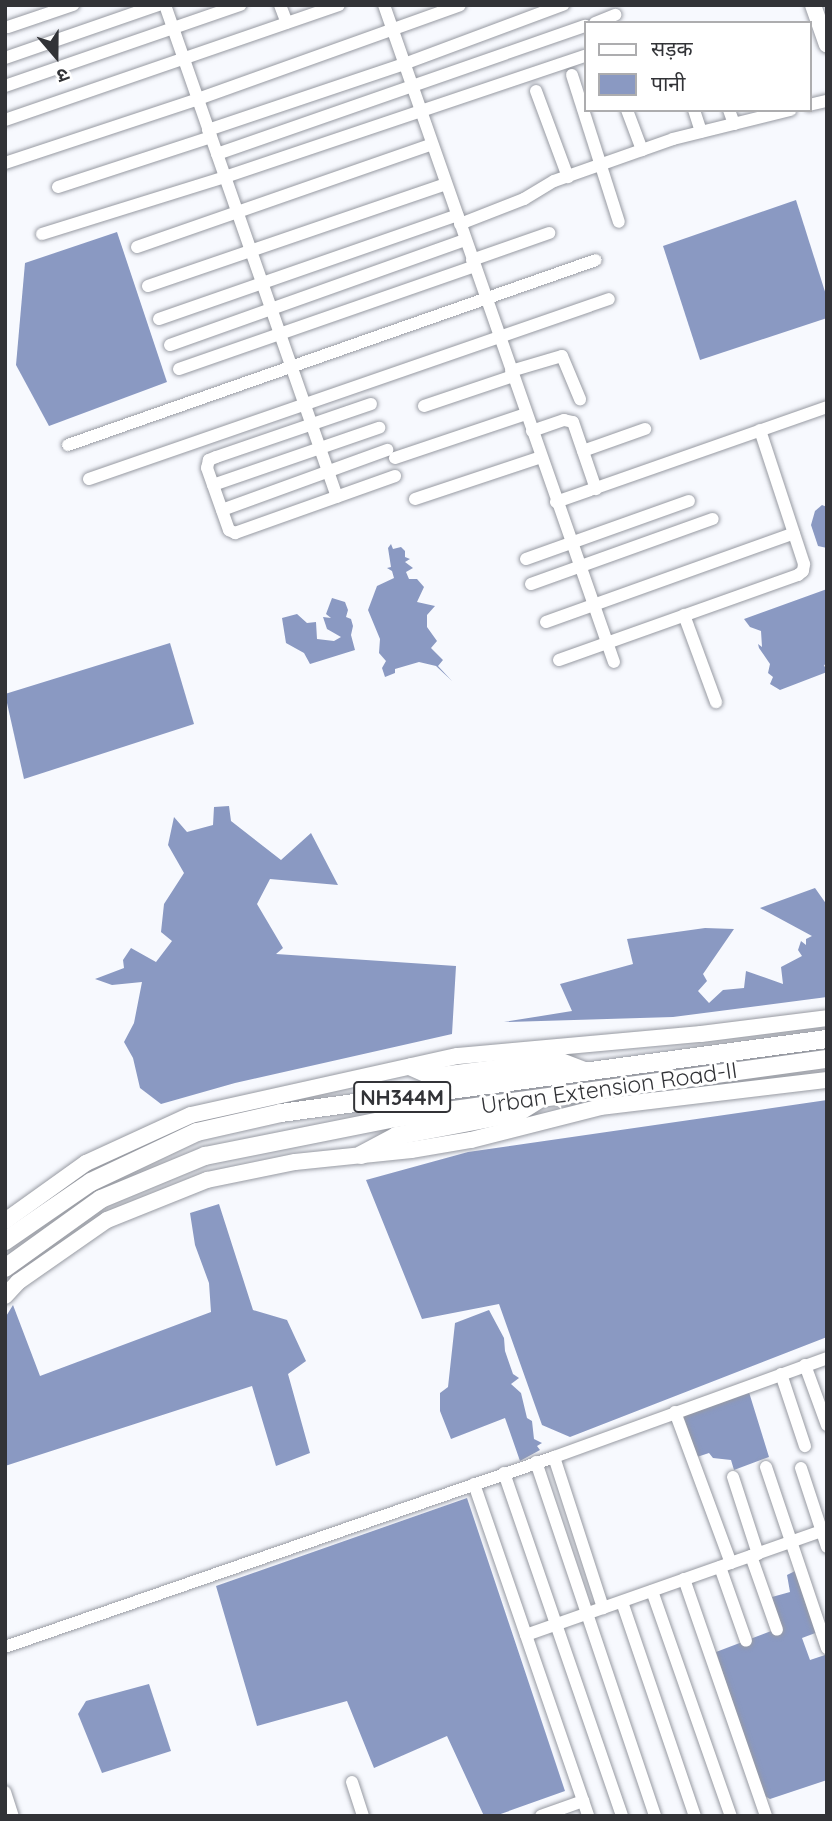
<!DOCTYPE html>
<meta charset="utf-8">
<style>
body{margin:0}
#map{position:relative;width:832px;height:1821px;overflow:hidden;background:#f7f9fe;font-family:Quicksand,"Noto Sans Devanagari",sans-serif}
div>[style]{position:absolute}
.water>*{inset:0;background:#8a99c2}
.roads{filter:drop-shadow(0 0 2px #979aa2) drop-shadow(0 0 2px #979aa2)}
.minor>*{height:12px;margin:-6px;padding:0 6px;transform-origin:6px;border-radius:6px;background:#fff}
.major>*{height:16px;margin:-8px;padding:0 8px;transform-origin:8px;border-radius:8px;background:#fff}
.highway>*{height:18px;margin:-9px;padding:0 9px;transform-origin:9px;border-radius:9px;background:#fff}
span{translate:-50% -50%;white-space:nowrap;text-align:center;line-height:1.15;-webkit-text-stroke:6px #fff;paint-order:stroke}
.shield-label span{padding:2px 5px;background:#fff;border:2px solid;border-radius:5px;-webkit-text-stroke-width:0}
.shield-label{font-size:21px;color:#323337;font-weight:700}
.street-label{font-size:23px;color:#323337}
.frame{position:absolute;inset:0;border:7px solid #323337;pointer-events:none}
.legend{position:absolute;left:584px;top:21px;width:228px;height:91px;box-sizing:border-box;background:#fff;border:2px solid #adadaf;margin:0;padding:9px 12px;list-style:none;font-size:21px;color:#323337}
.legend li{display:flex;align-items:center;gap:14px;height:35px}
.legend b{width:35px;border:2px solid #adadaf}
.north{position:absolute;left:21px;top:21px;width:70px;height:70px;-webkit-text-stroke:5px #fff;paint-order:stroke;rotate:160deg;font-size:19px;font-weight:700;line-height:28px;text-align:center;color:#323337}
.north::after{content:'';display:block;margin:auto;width:24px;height:32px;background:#323337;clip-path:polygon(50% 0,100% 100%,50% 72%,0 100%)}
</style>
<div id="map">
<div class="water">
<i style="clip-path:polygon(796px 200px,827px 298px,827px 318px,700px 360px,663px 246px)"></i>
<i style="clip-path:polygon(117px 232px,167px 382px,49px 426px,16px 365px,25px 263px)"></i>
<i style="clip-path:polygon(822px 505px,827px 507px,827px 548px,818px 546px,811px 525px,815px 511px)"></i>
<i style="clip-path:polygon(391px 544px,393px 549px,401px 547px,405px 551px,405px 557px,410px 559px,405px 562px,413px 568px,406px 572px,409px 579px,417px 579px,424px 587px,417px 602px,435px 606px,427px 615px,427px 627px,437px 641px,431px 648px,443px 660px,438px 666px,452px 681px,436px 666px,419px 662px,395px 669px,395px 673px,385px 677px,382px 668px,386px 661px,379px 653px,380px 639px,368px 610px,377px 586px,394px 578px,392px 571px,387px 568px,391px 567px,388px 548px)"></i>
<i style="clip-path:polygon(827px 589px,827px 664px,824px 665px,827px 672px,780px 690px,770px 684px,773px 677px,768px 673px,770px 664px,759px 648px,758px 644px,762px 647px,761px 631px,750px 627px,744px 619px)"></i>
<i style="clip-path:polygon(332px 598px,345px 602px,348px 610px,346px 617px,351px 619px,353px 626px,351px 635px,355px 650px,310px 664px,304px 653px,286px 643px,282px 618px,297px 614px,307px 623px,316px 622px,317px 639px,334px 641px,341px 637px,327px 629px,323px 617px,331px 618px,326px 614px)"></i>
<i style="clip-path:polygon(170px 643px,194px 724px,24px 779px,5px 694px)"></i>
<i style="clip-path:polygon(229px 806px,231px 821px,281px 860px,311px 833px,338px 885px,270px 879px,257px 904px,283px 948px,276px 954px,456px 966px,452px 1034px,235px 1083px,161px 1104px,140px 1088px,133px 1058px,124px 1042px,134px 1023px,142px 982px,112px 985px,95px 979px,124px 968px,123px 960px,131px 948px,156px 962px,172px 941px,161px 932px,164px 904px,184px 873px,168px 845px,174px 817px,187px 832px,213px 825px,214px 807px)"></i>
<i style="clip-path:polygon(815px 888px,827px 905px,827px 997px,673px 1017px,504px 1022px,572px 1011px,560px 984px,633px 964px,627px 939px,705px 928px,734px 929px,703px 974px,707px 981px,698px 991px,709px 1003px,723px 990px,744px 988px,746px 971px,783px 984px,781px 967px,802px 956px,798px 950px,801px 941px,806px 945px,806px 939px,812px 936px,760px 908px)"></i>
<i style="clip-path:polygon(827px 1100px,827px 1337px,570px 1437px,542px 1425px,499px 1304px,422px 1319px,366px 1180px,468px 1152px)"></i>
<i style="clip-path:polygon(219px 1204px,253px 1310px,287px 1320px,306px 1361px,288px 1374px,310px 1453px,276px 1466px,252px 1386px,5px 1466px,5px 1318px,13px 1305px,40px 1376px,211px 1312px,209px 1283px,195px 1245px,190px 1213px)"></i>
<i style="clip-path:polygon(489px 1310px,504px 1338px,505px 1351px,513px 1374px,519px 1378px,511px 1384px,521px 1393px,527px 1418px,532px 1421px,534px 1439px,542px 1443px,537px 1446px,540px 1450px,520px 1461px,505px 1418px,451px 1439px,440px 1411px,440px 1393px,448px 1387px,455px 1323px)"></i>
<i style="clip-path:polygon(748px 1389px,769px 1457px,734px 1470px,731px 1460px,713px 1458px,709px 1453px,697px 1457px,682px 1412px)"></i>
<i style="clip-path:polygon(467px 1498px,565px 1791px,495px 1816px,484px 1816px,447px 1736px,374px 1768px,347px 1701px,257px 1726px,216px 1586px)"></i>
<i style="clip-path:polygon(797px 1570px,818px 1632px,802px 1638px,810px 1660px,825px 1655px,827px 1659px,827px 1780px,770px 1799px,763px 1795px,716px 1652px,779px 1628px,772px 1597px,790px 1592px,787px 1575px)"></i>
<i style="clip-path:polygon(149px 1684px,171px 1751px,102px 1773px,78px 1714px,86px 1701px)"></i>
</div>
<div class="roads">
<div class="minor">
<i style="left:165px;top:5px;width:521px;rotate:70.73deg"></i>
<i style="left:280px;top:5px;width:19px;rotate:69deg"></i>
<i style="left:384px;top:5px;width:696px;rotate:70.71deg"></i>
<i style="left:595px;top:23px;width:22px;rotate:-22deg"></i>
<i style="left:8px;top:27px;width:69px;rotate:-18.7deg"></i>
<i style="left:5px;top:58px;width:162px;rotate:-19.1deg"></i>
<i style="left:572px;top:75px;width:154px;rotate:72.3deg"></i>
<i style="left:5px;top:86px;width:249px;rotate:-19deg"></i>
<i style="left:536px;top:91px;width:92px;rotate:69.6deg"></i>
<i style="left:809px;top:105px;width:18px;rotate:-13deg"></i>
<i style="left:627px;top:110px;width:43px;rotate:69.4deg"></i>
<i style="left:694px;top:110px;width:23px;rotate:72deg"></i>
<i style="left:729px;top:110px;width:15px;rotate:70deg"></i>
<i style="left:5px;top:120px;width:353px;rotate:-19deg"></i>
<i style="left:208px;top:130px;width:207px;rotate:-18.6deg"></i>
<i style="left:404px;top:64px;width:170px;rotate:-20.4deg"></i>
<i style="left:217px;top:154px;width:390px;rotate:-19.2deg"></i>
<i style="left:5px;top:163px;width:203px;rotate:-18.3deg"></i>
<i style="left:198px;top:99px;width:278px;rotate:-19.7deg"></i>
<i style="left:58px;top:187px;width:161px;rotate:-18.1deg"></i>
<i style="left:460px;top:224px;width:69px;rotate:-21.3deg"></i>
<i style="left:524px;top:199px;width:35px;rotate:-31deg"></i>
<i style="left:554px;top:181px;width:126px;rotate:-19.4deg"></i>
<i style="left:673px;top:139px;width:121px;rotate:-13.9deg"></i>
<i style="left:42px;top:234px;width:192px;rotate:-17.3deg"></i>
<i style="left:225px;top:177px;width:380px;rotate:-18.6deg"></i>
<i style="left:137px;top:247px;width:312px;rotate:-19.2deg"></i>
<i style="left:472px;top:260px;width:82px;rotate:-19.3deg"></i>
<i style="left:148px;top:286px;width:315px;rotate:-18.9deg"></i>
<i style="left:159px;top:319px;width:316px;rotate:-19.2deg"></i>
<i style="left:170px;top:345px;width:313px;rotate:-19.6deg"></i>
<i style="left:179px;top:369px;width:313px;rotate:-19.2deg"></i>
<i style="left:511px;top:371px;width:53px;rotate:-16.4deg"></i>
<i style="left:562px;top:356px;width:47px;rotate:67.3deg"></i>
<i style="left:371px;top:404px;width:164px;rotate:161.1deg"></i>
<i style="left:216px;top:457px;width:8px;rotate:157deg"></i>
<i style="left:209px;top:460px;width:8px;rotate:104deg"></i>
<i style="left:207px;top:468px;width:66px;rotate:70.5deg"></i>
<i style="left:229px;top:530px;width:7px;rotate:27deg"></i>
<i style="left:235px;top:533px;width:170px;rotate:-19.6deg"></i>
<i style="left:424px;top:406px;width:94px;rotate:-18.6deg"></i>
<i style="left:532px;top:431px;width:34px;rotate:-19deg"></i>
<i style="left:564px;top:420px;width:9px;rotate:13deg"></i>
<i style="left:573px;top:422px;width:71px;rotate:71.1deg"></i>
<i style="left:68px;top:445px;width:559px;rotate:-19.31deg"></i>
<i style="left:583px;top:451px;width:66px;rotate:-19.5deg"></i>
<i style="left:395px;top:458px;width:138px;rotate:-18.6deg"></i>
<i style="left:89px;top:479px;width:550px;rotate:-19.09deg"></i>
<i style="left:213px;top:485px;width:176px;rotate:-19deg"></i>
<i style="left:415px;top:499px;width:133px;rotate:-18.4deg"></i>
<i style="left:556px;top:502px;width:287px;rotate:-19.3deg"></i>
<i style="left:222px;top:510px;width:176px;rotate:-20deg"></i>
<i style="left:526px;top:559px;width:173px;rotate:-19.6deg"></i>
<i style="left:531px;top:584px;width:193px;rotate:-19.7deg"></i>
<i style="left:684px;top:615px;width:93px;rotate:69.8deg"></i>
<i style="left:546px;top:622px;width:263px;rotate:-19.7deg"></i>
<i style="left:559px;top:660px;width:254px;rotate:-19.6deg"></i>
<i style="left:798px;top:575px;width:6px;rotate:-39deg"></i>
<i style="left:803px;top:571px;width:7px;rotate:-82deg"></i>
<i style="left:804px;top:564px;width:141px;rotate:-108.2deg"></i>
<i style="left:805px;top:1365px;width:64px;rotate:69.9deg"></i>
<i style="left:781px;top:1374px;width:76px;rotate:71.6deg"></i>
<i style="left:675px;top:1412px;width:161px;rotate:69.7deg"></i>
<i style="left:554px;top:1457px;width:159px;rotate:72deg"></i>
<i style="left:536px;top:1462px;width:373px;rotate:71.4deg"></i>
<i style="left:766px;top:1467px;width:191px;rotate:71.4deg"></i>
<i style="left:801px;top:1468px;width:83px;rotate:71.8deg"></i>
<i style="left:504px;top:1473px;width:363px;rotate:71deg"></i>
<i style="left:733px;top:1477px;width:81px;rotate:72deg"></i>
<i style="left:474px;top:1484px;width:351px;rotate:71deg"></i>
<i style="left:751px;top:1556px;width:78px;rotate:70.6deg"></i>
<i style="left:720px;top:1567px;width:78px;rotate:70.6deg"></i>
<i style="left:684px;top:1579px;width:251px;rotate:70.9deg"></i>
<i style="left:652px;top:1591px;width:238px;rotate:70.7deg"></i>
<i style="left:622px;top:1602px;width:226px;rotate:71.2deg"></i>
<i style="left:526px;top:1635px;width:319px;rotate:-19.4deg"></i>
<i style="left:5px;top:1647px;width:581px;rotate:-19.09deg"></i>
<i style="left:554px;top:1457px;width:290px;rotate:-19.9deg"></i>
<i style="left:352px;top:1782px;width:36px;rotate:72deg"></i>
<i style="left:5px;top:1792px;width:25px;rotate:72deg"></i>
<i style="left:541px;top:1816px;width:45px;rotate:-19.7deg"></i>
</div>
<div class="major">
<i style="left:813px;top:5px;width:42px;rotate:70.7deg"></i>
<i style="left:5px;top:1221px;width:100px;rotate:-35.6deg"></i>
<i style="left:86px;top:1163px;width:115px;rotate:-24.6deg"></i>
<i style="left:191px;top:1115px;width:273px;rotate:-12.5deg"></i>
<i style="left:458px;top:1056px;width:244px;rotate:-5.2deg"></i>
<i style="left:701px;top:1034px;width:127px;rotate:-7.2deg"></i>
<i style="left:5px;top:1296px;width:19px;rotate:-47deg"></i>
<i style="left:18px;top:1282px;width:108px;rotate:-34.9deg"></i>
<i style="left:107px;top:1220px;width:108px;rotate:-21.8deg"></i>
<i style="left:207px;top:1180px;width:90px;rotate:-11.6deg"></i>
<i style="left:295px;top:1162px;width:117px;rotate:-5.9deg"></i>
<i style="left:411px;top:1150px;width:61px;rotate:-9.5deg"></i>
<i style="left:471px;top:1140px;width:133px;rotate:-14.3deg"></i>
<i style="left:600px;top:1107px;width:229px;rotate:-6.8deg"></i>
</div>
<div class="highway">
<i style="left:412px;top:1067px;width:24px;rotate:24deg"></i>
<i style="left:434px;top:1077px;width:125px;rotate:-7.4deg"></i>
<i style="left:558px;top:1061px;width:30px;rotate:21deg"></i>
<i style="left:361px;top:1155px;width:40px;rotate:-28deg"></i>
<i style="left:396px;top:1136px;width:123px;rotate:-10.8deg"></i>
<i style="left:517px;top:1113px;width:25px;rotate:-32deg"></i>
<i style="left:5px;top:1241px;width:104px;rotate:-34.5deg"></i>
<i style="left:91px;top:1182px;width:117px;rotate:-25.3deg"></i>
<i style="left:197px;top:1132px;width:86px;rotate:-12.7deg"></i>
<i style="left:281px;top:1113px;width:551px;rotate:-7.72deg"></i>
<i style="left:5px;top:1268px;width:118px;rotate:-35.7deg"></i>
<i style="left:101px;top:1199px;width:113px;rotate:-22.5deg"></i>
<i style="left:205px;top:1156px;width:194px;rotate:-11.3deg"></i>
<i style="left:395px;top:1118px;width:436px;rotate:-7.8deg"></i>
</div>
</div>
<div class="shield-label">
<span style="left:402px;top:1097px">NH344M</span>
</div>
<div class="street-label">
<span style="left:609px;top:1088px;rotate:-8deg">Urban Extension Road-II</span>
</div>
<div class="frame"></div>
<ul class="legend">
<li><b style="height:9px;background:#fff"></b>सड़क</li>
<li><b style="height:19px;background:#8a99c2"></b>पानी</li>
</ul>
<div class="north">उ</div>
</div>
